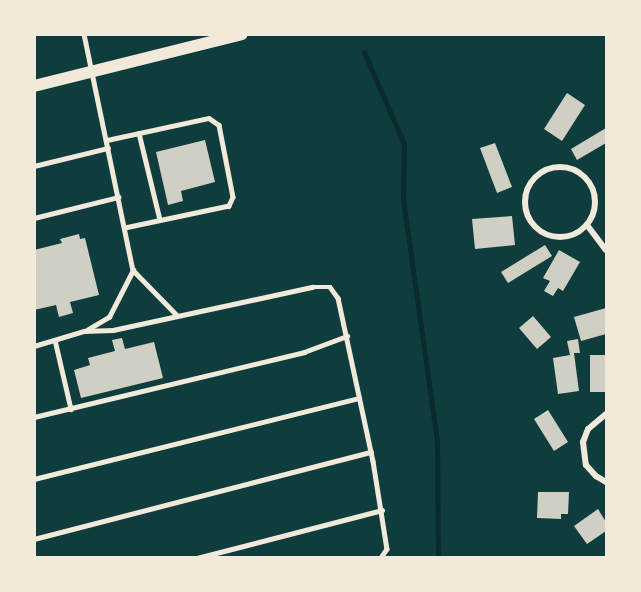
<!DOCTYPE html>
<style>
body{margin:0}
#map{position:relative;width:641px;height:592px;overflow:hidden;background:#0f3d3e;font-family:"Alegreya Sans",sans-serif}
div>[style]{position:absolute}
.stream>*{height:5px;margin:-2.5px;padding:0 2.5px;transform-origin:2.5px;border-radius:2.5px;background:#0a2a2b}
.building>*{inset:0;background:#cfcfc3}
.service>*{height:4.5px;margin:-2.25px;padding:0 2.25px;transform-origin:2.25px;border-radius:2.25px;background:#f1e9da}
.minor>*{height:6px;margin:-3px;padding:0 3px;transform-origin:3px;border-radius:3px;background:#f1e9da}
.minor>.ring{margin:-3px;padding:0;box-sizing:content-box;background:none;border:6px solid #f1e9da;border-radius:50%}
.secondary>*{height:12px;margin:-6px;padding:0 6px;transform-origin:6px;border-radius:6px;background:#f1e9da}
span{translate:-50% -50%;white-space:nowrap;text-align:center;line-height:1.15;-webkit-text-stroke:4.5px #f1e9da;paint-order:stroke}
.frame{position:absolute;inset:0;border:36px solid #f1e9da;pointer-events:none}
</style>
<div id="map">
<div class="stream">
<i style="left:364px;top:52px;width:100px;rotate:66.5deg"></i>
<i style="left:404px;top:144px;width:55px;rotate:91deg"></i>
<i style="left:403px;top:199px;width:244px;rotate:82deg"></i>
<i style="left:437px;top:441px;width:117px;rotate:89.5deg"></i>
</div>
<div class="building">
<i style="clip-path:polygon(567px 93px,585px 105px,562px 141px,544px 129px)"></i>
<i style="clip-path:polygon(606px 128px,606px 143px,577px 160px,571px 149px)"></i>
<i style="clip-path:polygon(205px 140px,215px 182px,181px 191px,183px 201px,168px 205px,156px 152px)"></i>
<i style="clip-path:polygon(495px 143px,512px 187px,497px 193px,480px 148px)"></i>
<i style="clip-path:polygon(512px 216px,515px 245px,475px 249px,472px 219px)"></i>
<i style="clip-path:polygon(79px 234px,80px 239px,85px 238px,99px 295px,70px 302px,73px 313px,59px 317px,56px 305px,34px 310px,34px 250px,62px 243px,60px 239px)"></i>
<i style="clip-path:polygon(545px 245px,552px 256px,508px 283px,501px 272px)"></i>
<i style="clip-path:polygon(559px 250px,580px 262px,563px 291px,558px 288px,553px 296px,544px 291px,550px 281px,543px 278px)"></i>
<i style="clip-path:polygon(606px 308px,606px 334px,581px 341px,574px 317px)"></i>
<i style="clip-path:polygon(533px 316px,551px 337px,537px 349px,519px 328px)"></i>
<i style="clip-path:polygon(122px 338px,125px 349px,154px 342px,163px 378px,81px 398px,74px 370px,90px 365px,88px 358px,115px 351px,112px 340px)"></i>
<i style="clip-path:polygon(578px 339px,580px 353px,574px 353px,579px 391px,558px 394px,553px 358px,570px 355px,567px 341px)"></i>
<i style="clip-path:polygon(590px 355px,606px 355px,606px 392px,590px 392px)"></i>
<i style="clip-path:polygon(548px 410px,568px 442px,554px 451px,534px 419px)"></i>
<i style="clip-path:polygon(538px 492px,569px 492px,568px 514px,561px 514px,561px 519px,537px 518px)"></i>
<i style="clip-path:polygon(598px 509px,606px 522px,606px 531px,587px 544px,574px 526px)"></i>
</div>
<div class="service">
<i style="left:84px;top:34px;width:241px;rotate:78.3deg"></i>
<i style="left:133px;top:270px;width:62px;rotate:45.7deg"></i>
<i style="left:139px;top:133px;width:89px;rotate:76.4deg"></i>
<i style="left:107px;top:140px;width:104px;rotate:-12.2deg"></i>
<i style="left:209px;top:118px;width:12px;rotate:35deg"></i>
<i style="left:219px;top:125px;width:73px;rotate:79deg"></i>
<i style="left:233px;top:197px;width:10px;rotate:114deg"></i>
<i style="left:229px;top:206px;width:106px;rotate:168.1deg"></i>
<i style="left:34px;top:166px;width:76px;rotate:-13.7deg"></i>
<i style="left:34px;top:218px;width:87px;rotate:-14deg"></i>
<i style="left:87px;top:330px;width:26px;rotate:-31deg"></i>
<i style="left:109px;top:317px;width:53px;rotate:-62.9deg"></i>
<i style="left:55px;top:340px;width:71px;rotate:76.9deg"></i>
<i style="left:34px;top:346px;width:52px;rotate:-16.7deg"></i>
<i style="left:84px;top:331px;width:29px;rotate:-2deg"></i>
<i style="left:113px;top:330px;width:204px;rotate:-12.2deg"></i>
<i style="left:312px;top:287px;width:18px"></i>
<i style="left:330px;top:287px;width:14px;rotate:54deg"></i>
<i style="left:338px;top:298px;width:167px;rotate:77.9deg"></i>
<i style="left:373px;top:461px;width:89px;rotate:81deg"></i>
<i style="left:387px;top:549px;width:11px;rotate:124deg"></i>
<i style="left:34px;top:417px;width:278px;rotate:-13.5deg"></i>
<i style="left:304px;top:352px;width:46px;rotate:-20.4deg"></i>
<i style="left:34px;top:479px;width:335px;rotate:-14deg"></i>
<i style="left:34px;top:539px;width:348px;rotate:-14.5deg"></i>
<i style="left:197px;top:558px;width:191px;rotate:-14.5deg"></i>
</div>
<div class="minor">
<i class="ring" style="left:525px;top:167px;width:64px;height:64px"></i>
<i style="left:587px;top:225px;width:31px;rotate:53deg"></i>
<i style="left:606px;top:414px;width:23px;rotate:140deg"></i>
<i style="left:588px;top:429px;width:14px;rotate:111deg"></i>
<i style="left:583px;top:442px;width:23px;rotate:83deg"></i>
<i style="left:586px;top:465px;width:15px;rotate:48deg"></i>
<i style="left:596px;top:476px;width:12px;rotate:31deg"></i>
</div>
<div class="secondary">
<i style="left:34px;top:86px;width:214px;rotate:-14deg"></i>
</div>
<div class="frame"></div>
</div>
